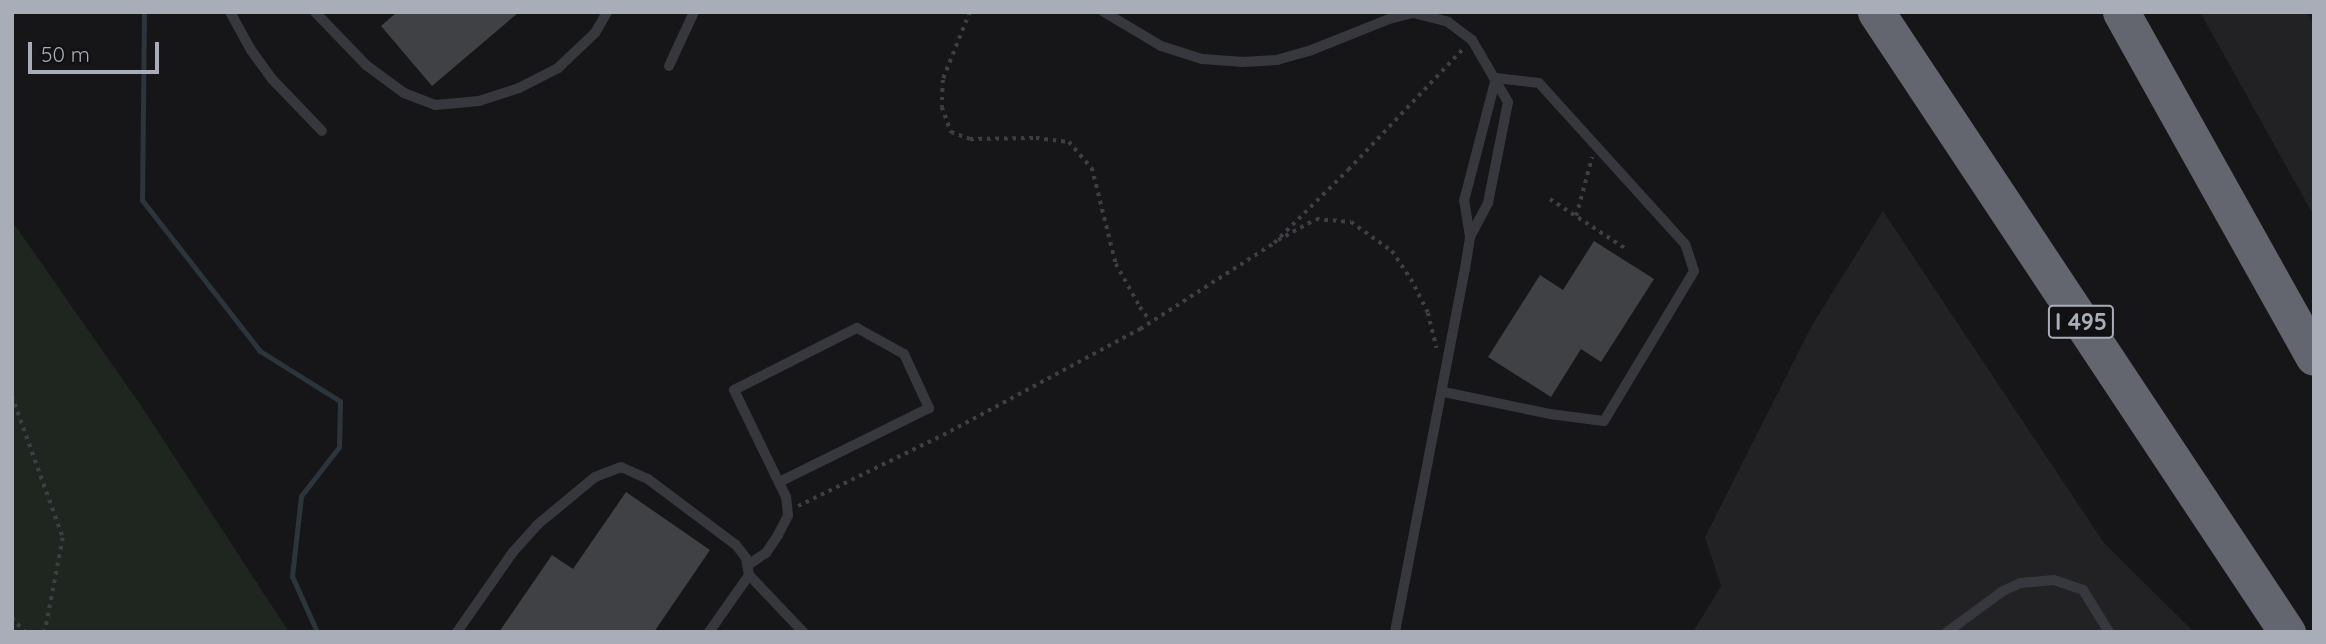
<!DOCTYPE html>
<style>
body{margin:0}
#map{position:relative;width:2326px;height:644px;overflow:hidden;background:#161618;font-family:Quicksand,sans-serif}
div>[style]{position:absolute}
.built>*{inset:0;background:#222225}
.green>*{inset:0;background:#1e261f}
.stream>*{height:5px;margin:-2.5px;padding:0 2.5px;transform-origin:2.5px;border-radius:2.5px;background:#2c353c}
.building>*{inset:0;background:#404145}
.path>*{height:3.5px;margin-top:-1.75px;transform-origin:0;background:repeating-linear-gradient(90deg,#3d3f44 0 3.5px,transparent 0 8.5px)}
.service>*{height:10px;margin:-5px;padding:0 5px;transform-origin:5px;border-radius:5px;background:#37383d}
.motorway>*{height:37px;margin:-18.5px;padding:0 18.5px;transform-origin:18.5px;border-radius:18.5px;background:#63666e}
span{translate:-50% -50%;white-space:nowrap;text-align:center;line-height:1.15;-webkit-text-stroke:5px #111113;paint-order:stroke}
.shield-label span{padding:2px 5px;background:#111113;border:2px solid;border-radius:5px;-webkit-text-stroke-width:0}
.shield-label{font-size:23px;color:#a8adb8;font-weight:700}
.frame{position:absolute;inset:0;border:14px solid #a8adb8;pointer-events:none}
.scale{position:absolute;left:28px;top:42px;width:131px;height:32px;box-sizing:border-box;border:4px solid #a8adb8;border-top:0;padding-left:9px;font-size:21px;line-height:24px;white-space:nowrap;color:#a8adb8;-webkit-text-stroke:5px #111113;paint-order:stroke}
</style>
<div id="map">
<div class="built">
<i style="clip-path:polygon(2200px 12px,2307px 12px,2314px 25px,2314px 216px)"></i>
<i style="clip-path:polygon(1883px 211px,2104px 543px,2194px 632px,1693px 632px,1721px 586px,1705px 537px,1811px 327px)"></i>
</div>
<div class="green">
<i style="clip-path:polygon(12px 221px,142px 407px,289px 632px,12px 632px)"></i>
</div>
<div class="stream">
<i style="left:144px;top:12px;width:188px;rotate:90.6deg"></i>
<i style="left:142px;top:200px;width:192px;rotate:52deg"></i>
<i style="left:260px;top:351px;width:94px;rotate:32deg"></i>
<i style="left:340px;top:401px;width:46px;rotate:91.2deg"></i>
<i style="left:339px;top:447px;width:62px;rotate:127.8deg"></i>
<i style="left:301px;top:496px;width:81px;rotate:96.4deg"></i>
<i style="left:292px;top:576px;width:61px;rotate:65.9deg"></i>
</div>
<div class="building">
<i style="clip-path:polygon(397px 12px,519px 12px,432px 86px,381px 26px)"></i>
<i style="clip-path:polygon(1594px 241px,1654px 279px,1601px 362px,1581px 349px,1551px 397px,1488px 357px,1540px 275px,1563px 290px)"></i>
<i style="clip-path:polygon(626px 492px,710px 550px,654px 632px,499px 632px,552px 555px,573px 569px)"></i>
</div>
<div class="path">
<i style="left:970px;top:12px;width:73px;rotate:111.7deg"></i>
<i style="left:943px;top:80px;width:27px;rotate:92deg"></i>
<i style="left:942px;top:107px;width:27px;rotate:70deg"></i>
<i style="left:951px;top:132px;width:20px;rotate:20deg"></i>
<i style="left:970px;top:139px;width:66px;rotate:-0.9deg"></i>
<i style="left:1036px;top:138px;width:33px;rotate:7deg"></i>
<i style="left:1069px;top:142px;width:35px;rotate:49deg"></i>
<i style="left:1092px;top:168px;width:99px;rotate:76deg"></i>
<i style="left:1116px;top:264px;width:49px;rotate:60.8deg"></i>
<i style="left:1140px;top:307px;width:17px;rotate:54deg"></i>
<i style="left:1550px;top:199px;width:91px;rotate:33.3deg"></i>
<i style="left:1576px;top:216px;width:61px;rotate:-74.8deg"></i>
<i style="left:1278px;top:240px;width:43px;rotate:-28.9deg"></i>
<i style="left:1316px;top:219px;width:35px;rotate:5deg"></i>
<i style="left:1351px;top:222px;width:50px;rotate:35.3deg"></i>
<i style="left:1392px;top:251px;width:34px;rotate:56deg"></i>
<i style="left:1411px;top:279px;width:38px;rotate:63deg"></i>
<i style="left:1428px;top:313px;width:36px;rotate:76deg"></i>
<i style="left:12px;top:396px;width:151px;rotate:70.2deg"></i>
<i style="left:63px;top:538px;width:96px;rotate:100.8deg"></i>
<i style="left:798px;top:506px;width:161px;rotate:-26.1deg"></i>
<i style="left:943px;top:435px;width:224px;rotate:-28.3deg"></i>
<i style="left:1140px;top:329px;width:159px;rotate:-32.7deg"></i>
<i style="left:1274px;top:243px;width:104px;rotate:-44.6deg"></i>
<i style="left:1348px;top:170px;width:167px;rotate:-46.5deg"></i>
<i style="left:12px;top:618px;width:19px;rotate:47deg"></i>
</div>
<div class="service">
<i style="left:230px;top:12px;width:43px;rotate:61.1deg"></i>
<i style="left:251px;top:50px;width:36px;rotate:54deg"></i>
<i style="left:272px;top:79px;width:72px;rotate:46.1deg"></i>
<i style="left:315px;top:12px;width:74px;rotate:46.1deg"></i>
<i style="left:366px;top:65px;width:47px;rotate:36.4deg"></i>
<i style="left:404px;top:93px;width:33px;rotate:21deg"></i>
<i style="left:435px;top:105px;width:44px;rotate:-5.2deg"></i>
<i style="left:479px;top:101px;width:42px;rotate:-18deg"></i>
<i style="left:519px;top:88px;width:44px;rotate:-27.1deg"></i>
<i style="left:558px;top:68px;width:51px;rotate:-43.4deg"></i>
<i style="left:595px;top:33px;width:24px;rotate:-60deg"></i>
<i style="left:1104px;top:12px;width:66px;rotate:30.8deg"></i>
<i style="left:1161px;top:46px;width:43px;rotate:17.6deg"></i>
<i style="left:1202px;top:59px;width:39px;rotate:4deg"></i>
<i style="left:1241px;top:62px;width:36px;rotate:-3deg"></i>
<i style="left:1277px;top:60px;width:33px;rotate:-16deg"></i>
<i style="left:1309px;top:51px;width:86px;rotate:-21.8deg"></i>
<i style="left:1389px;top:19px;width:25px;rotate:-14deg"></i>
<i style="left:1413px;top:13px;width:36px;rotate:14deg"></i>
<i style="left:1448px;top:22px;width:30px;rotate:37deg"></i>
<i style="left:1472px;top:40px;width:72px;rotate:59.9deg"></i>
<i style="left:1508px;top:102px;width:103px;rotate:101.2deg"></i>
<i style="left:1488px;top:203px;width:38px;rotate:118deg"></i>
<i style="left:669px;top:66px;width:60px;rotate:-65.2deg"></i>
<i style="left:1444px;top:392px;width:108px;rotate:11.7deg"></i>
<i style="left:1550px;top:414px;width:54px;rotate:7.4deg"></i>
<i style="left:1604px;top:421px;width:175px;rotate:-59deg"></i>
<i style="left:1694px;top:271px;width:28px;rotate:-108deg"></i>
<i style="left:1685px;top:244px;width:217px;rotate:-132.2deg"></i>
<i style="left:1539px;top:83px;width:43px;rotate:-173.4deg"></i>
<i style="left:748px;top:565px;width:22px;rotate:-34deg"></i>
<i style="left:766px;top:553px;width:22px;rotate:-56deg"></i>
<i style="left:778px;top:535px;width:22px;rotate:-63deg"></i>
<i style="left:788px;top:515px;width:18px;rotate:-96deg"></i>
<i style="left:786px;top:497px;width:119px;rotate:-115.9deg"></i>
<i style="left:734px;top:390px;width:138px;rotate:-26.8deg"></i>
<i style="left:857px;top:328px;width:54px;rotate:29deg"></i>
<i style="left:904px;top:354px;width:60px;rotate:65.2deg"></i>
<i style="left:929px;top:408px;width:167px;rotate:153.7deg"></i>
<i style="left:749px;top:575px;width:79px;rotate:46.5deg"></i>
<i style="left:457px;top:632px;width:98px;rotate:-55deg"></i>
<i style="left:513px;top:552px;width:36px;rotate:-48deg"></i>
<i style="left:537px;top:525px;width:75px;rotate:-39.6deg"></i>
<i style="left:595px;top:477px;width:28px;rotate:-21deg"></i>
<i style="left:621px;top:467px;width:30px;rotate:24deg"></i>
<i style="left:648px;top:479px;width:110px;rotate:36.9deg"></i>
<i style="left:736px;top:545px;width:16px;rotate:52deg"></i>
<i style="left:746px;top:558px;width:17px;rotate:80deg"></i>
<i style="left:749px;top:575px;width:70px;rotate:125.1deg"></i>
<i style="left:1395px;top:632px;width:370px;rotate:-79.1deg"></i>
<i style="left:1465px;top:269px;width:32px;rotate:-81deg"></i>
<i style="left:1470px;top:237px;width:36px;rotate:-99deg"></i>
<i style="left:1464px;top:201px;width:127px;rotate:-75.4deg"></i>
<i style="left:1947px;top:632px;width:69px;rotate:-36.2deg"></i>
<i style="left:2003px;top:591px;width:19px;rotate:-25deg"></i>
<i style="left:2020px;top:583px;width:34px;rotate:-5deg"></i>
<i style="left:2054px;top:580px;width:31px;rotate:19deg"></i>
<i style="left:2083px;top:590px;width:49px;rotate:58.2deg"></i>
</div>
<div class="motorway">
<i style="left:1876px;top:12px;width:744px;rotate:56.46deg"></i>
<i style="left:2121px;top:12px;width:395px;rotate:60.8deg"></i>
</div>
<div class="shield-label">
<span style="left:2081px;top:322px">I 495</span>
</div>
<div class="frame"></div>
<div class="scale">50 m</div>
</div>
